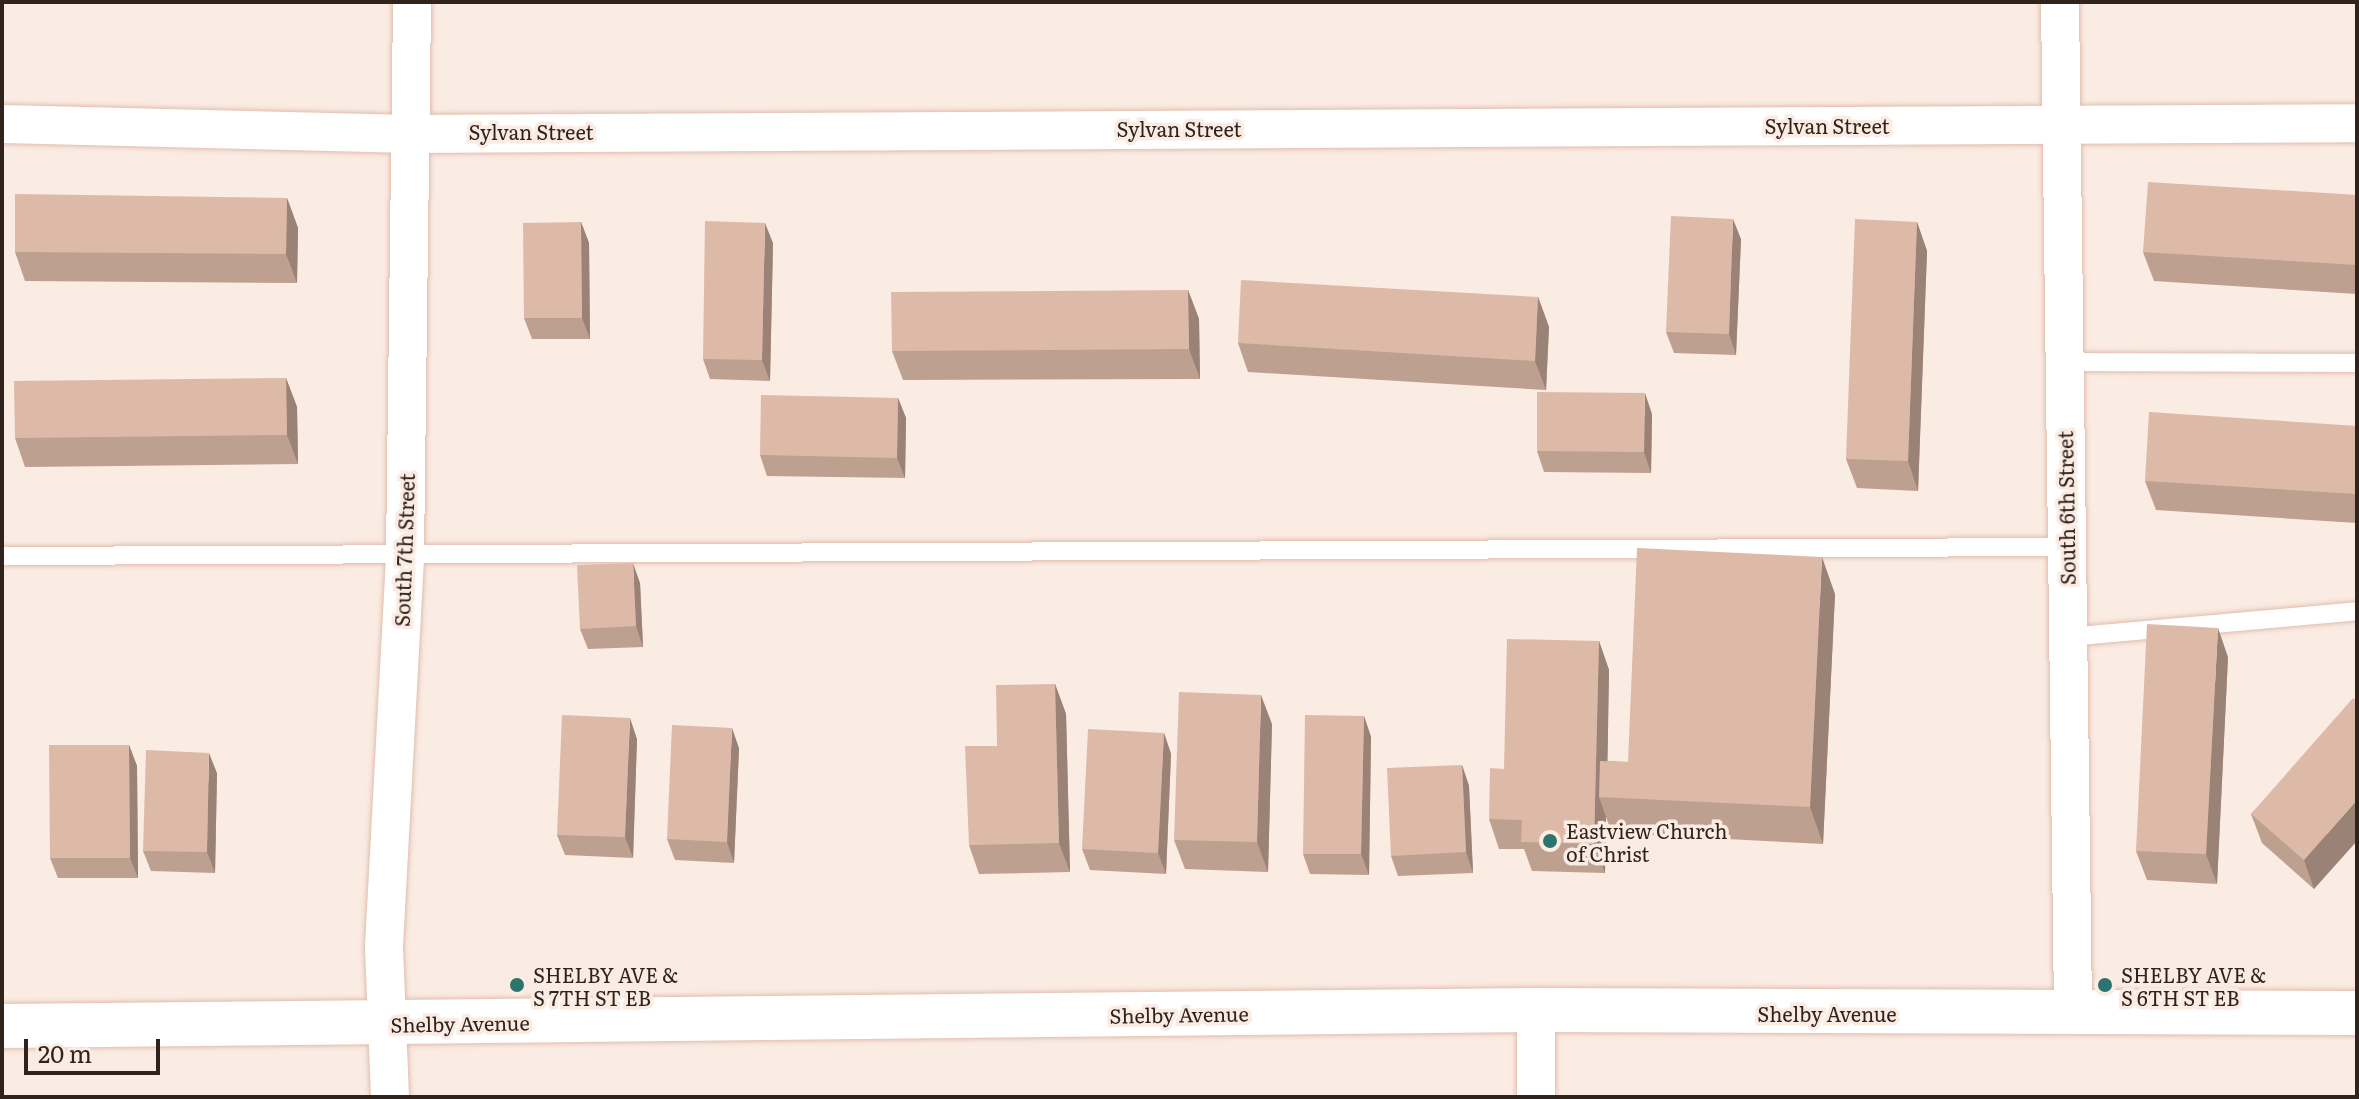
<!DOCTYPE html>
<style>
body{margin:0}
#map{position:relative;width:2359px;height:1099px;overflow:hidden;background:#faebe3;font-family:Literata,serif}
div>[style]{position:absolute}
.roads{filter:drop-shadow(0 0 2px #e1bdab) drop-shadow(0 0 2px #e1bdab)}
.lane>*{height:18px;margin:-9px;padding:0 9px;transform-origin:9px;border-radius:9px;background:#fff}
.street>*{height:38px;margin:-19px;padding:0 19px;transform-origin:19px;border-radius:19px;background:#fff}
.secondary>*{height:44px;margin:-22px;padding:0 22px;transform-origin:22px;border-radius:22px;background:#fff}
.wall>*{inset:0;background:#bea090}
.shaded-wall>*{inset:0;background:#9b8276}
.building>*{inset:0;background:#ddbaa8}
.dots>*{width:22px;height:22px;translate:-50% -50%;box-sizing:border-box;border:4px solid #faebe3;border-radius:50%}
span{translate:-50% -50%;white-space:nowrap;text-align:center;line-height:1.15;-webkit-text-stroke:7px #faebe3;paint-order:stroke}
.street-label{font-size:20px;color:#30231c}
.poi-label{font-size:20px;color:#30231c}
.left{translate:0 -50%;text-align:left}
.frame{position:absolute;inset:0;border:4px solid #30231c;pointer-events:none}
.scale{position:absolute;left:24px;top:1039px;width:136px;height:36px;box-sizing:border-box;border:4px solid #30231c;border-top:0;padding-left:10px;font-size:24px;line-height:28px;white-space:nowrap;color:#30231c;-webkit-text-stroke:6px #faebe3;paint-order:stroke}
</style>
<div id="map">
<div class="roads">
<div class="lane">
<i style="left:2064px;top:362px;width:293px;rotate:0.2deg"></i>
<i style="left:2px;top:556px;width:2064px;rotate:-0.25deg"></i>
<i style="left:2068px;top:637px;width:290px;rotate:-5.1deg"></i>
</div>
<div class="street">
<i style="left:2060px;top:2px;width:1013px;rotate:89.26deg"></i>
<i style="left:2px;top:124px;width:409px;rotate:1.4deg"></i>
<i style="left:411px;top:134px;width:1946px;rotate:-0.32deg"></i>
<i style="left:1536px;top:1010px;width:87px;rotate:90deg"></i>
<i style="left:390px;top:1097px;width:151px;rotate:-92.3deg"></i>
<i style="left:384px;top:946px;width:393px;rotate:-86.9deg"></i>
<i style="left:405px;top:554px;width:552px;rotate:-89.27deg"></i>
</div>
<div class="secondary">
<i style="left:2px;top:1026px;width:1534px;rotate:-0.6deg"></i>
<i style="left:1536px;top:1010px;width:821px;rotate:0.21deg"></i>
</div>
</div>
<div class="wall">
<i style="clip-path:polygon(2357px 195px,2357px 294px,2154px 281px,2143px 252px)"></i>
<i style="clip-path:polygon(287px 198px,298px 228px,297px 283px,25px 281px,15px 252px)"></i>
<i style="clip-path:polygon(581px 222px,589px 243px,590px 339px,532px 339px,524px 318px)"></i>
<i style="clip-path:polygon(1917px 222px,1927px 251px,1918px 491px,1857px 488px,1846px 459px)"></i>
<i style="clip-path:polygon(1741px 239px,1736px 355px,1674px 353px,1666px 332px)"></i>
<i style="clip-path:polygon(773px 243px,770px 381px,710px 379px,703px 359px)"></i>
<i style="clip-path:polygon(1188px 290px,1199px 319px,1200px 379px,903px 380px,892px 351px)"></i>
<i style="clip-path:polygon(1538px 297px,1549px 327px,1546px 390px,1248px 372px,1238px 343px)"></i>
<i style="clip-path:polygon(286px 378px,297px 407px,298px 464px,25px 467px,15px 438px)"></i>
<i style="clip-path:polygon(898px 398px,906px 418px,905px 478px,767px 476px,760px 455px)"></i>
<i style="clip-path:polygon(1652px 414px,1651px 473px,1544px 472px,1537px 451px)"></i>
<i style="clip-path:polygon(2357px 426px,2357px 523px,2156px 510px,2145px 481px)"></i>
<i style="clip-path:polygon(640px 583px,643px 647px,588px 649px,580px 629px)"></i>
<i style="clip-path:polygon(1835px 594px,1823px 844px,1612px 833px,1606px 817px,1605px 873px,1532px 871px,1524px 849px,1499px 849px,1489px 819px,1504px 769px,1599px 641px,1609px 670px,1607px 761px,1628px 762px)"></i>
<i style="clip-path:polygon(2228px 657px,2217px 884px,2147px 880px,2136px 851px)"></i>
<i style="clip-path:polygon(1055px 684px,1066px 714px,1070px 872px,979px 874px,969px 845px,997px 746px)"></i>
<i style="clip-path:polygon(2357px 701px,2314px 889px,2262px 843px,2251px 814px)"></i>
<i style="clip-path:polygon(1364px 716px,1371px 737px,1369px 875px,1310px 874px,1303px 854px)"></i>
<i style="clip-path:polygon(1272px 724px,1268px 872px,1185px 869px,1174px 840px)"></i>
<i style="clip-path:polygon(1164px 733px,1171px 754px,1166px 874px,1090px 870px,1082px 849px)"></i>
<i style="clip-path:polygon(637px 739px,633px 858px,565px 855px,557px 835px)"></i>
<i style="clip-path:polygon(129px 745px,137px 766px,138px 878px,58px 878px,50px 858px)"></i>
<i style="clip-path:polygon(739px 748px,734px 863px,675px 860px,667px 839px)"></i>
<i style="clip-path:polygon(1462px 765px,1469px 786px,1473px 873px,1398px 876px,1391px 856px)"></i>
<i style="clip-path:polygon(217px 773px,215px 873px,151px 871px,143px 851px)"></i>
</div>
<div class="shaded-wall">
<i style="clip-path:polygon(287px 198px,298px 228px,297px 283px,286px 254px)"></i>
<i style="clip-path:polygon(1733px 219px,1741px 239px,1736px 355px,1729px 334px)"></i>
<i style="clip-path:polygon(581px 222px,589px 243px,590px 339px,582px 318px)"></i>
<i style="clip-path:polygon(1917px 222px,1927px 251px,1918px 491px,1908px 461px)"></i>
<i style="clip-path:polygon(765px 223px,773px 243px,770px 381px,762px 360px)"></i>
<i style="clip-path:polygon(1188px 290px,1199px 319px,1200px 379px,1189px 349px)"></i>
<i style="clip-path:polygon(1538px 297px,1549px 327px,1546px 390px,1535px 361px)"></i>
<i style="clip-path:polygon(286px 378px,297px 407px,298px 464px,287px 435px)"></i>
<i style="clip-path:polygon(1645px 393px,1652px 414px,1651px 473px,1644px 452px)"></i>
<i style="clip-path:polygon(898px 398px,906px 418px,905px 478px,897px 458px)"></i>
<i style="clip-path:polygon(1822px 557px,1835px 594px,1823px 844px,1810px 807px)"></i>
<i style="clip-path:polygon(633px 563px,640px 583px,643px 647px,636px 626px)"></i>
<i style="clip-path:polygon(2218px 628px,2228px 657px,2217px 884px,2206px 854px)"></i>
<i style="clip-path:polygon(1599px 641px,1609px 670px,1607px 797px,1599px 797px,1606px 817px,1605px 873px,1594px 844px)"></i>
<i style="clip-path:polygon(1055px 684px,1066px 714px,1070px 872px,1059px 843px)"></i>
<i style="clip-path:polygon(1261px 695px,1272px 724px,1268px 872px,1257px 842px)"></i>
<i style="clip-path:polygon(1364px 716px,1371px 737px,1369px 875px,1361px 854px)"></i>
<i style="clip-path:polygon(630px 718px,637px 739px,633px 858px,625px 837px)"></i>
<i style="clip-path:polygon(732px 728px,739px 748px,734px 863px,727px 842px)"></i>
<i style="clip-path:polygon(1164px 733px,1171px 754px,1166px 874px,1158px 853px)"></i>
<i style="clip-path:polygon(129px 745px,137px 766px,138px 878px,130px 858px)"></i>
<i style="clip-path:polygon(209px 753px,217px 773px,215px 873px,207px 852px)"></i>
<i style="clip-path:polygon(1462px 765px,1469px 786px,1473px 873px,1466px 852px)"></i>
<i style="clip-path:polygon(2357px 800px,2357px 841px,2314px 889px,2304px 860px)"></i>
</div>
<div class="building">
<i style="clip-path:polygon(2148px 182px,2357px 195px,2357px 265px,2143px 252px)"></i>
<i style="clip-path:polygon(15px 194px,287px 198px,286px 254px,15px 252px)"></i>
<i style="clip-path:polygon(1671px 216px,1733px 219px,1729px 334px,1666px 332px)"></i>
<i style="clip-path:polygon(1855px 219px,1917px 222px,1908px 461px,1846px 459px)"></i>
<i style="clip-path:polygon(705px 221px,765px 223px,762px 360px,703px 359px)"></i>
<i style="clip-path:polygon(581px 222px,582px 318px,524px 318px,523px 223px)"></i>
<i style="clip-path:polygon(1241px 280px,1538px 297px,1535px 361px,1238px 343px)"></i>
<i style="clip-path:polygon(1188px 290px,1189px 349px,892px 351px,891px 292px)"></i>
<i style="clip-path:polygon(286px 378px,287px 435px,15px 438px,14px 381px)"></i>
<i style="clip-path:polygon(1537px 392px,1645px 393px,1644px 452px,1537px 451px)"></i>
<i style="clip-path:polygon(761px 395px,898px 398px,897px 458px,760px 455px)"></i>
<i style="clip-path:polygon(2149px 412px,2357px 426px,2357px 494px,2145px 481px)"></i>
<i style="clip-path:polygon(1637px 548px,1822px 557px,1810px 807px,1599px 797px,1600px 761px,1628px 762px)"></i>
<i style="clip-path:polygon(633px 563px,636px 626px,580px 629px,577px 565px)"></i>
<i style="clip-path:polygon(2147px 624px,2218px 628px,2206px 854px,2136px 851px)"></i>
<i style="clip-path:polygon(1507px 639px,1599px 641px,1594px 844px,1521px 842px,1522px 820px,1489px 819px,1490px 768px,1504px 769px)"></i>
<i style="clip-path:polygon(1055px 684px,1059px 843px,969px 845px,965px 746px,997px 746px,996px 685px)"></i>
<i style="clip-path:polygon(1179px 692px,1261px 695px,1257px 842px,1174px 840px)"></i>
<i style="clip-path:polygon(2353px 698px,2357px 701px,2357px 800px,2304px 860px,2251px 814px)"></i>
<i style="clip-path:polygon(562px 715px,630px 718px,625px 837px,557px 835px)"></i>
<i style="clip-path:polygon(1305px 715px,1364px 716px,1361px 854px,1303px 854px)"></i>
<i style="clip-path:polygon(672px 725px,732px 728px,727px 842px,667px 839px)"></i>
<i style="clip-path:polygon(1088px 729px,1164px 733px,1158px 853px,1082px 849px)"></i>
<i style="clip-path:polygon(49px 745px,129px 745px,130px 858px,50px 858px)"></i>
<i style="clip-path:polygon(146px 750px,209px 753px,207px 852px,143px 851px)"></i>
<i style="clip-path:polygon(1462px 765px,1466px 852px,1391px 856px,1387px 768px)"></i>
</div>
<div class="dots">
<i style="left:1550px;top:841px;background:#2c746e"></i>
<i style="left:517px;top:985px;background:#2c746e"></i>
<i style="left:2105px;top:985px;background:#2c746e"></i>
</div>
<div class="street-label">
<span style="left:1827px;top:125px">Sylvan Street</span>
<span style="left:1179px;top:128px">Sylvan Street</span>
<span style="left:531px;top:131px">Sylvan Street</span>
<span style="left:2066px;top:508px;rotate:-91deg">South 6th Street</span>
<span style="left:404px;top:550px;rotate:-88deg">South 7th Street</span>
<span style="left:1827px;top:1013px">Shelby Avenue</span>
<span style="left:1179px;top:1014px;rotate:-1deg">Shelby Avenue</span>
<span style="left:460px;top:1023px;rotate:-1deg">Shelby Avenue</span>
</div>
<div class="poi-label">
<span class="left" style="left:1566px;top:842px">Eastview Church<br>of Christ</span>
<span class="left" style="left:533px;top:986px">SHELBY AVE &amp;<br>S 7TH ST EB</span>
<span class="left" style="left:2121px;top:986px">SHELBY AVE &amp;<br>S 6TH ST EB</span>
</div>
<div class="frame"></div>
<div class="scale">20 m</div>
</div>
